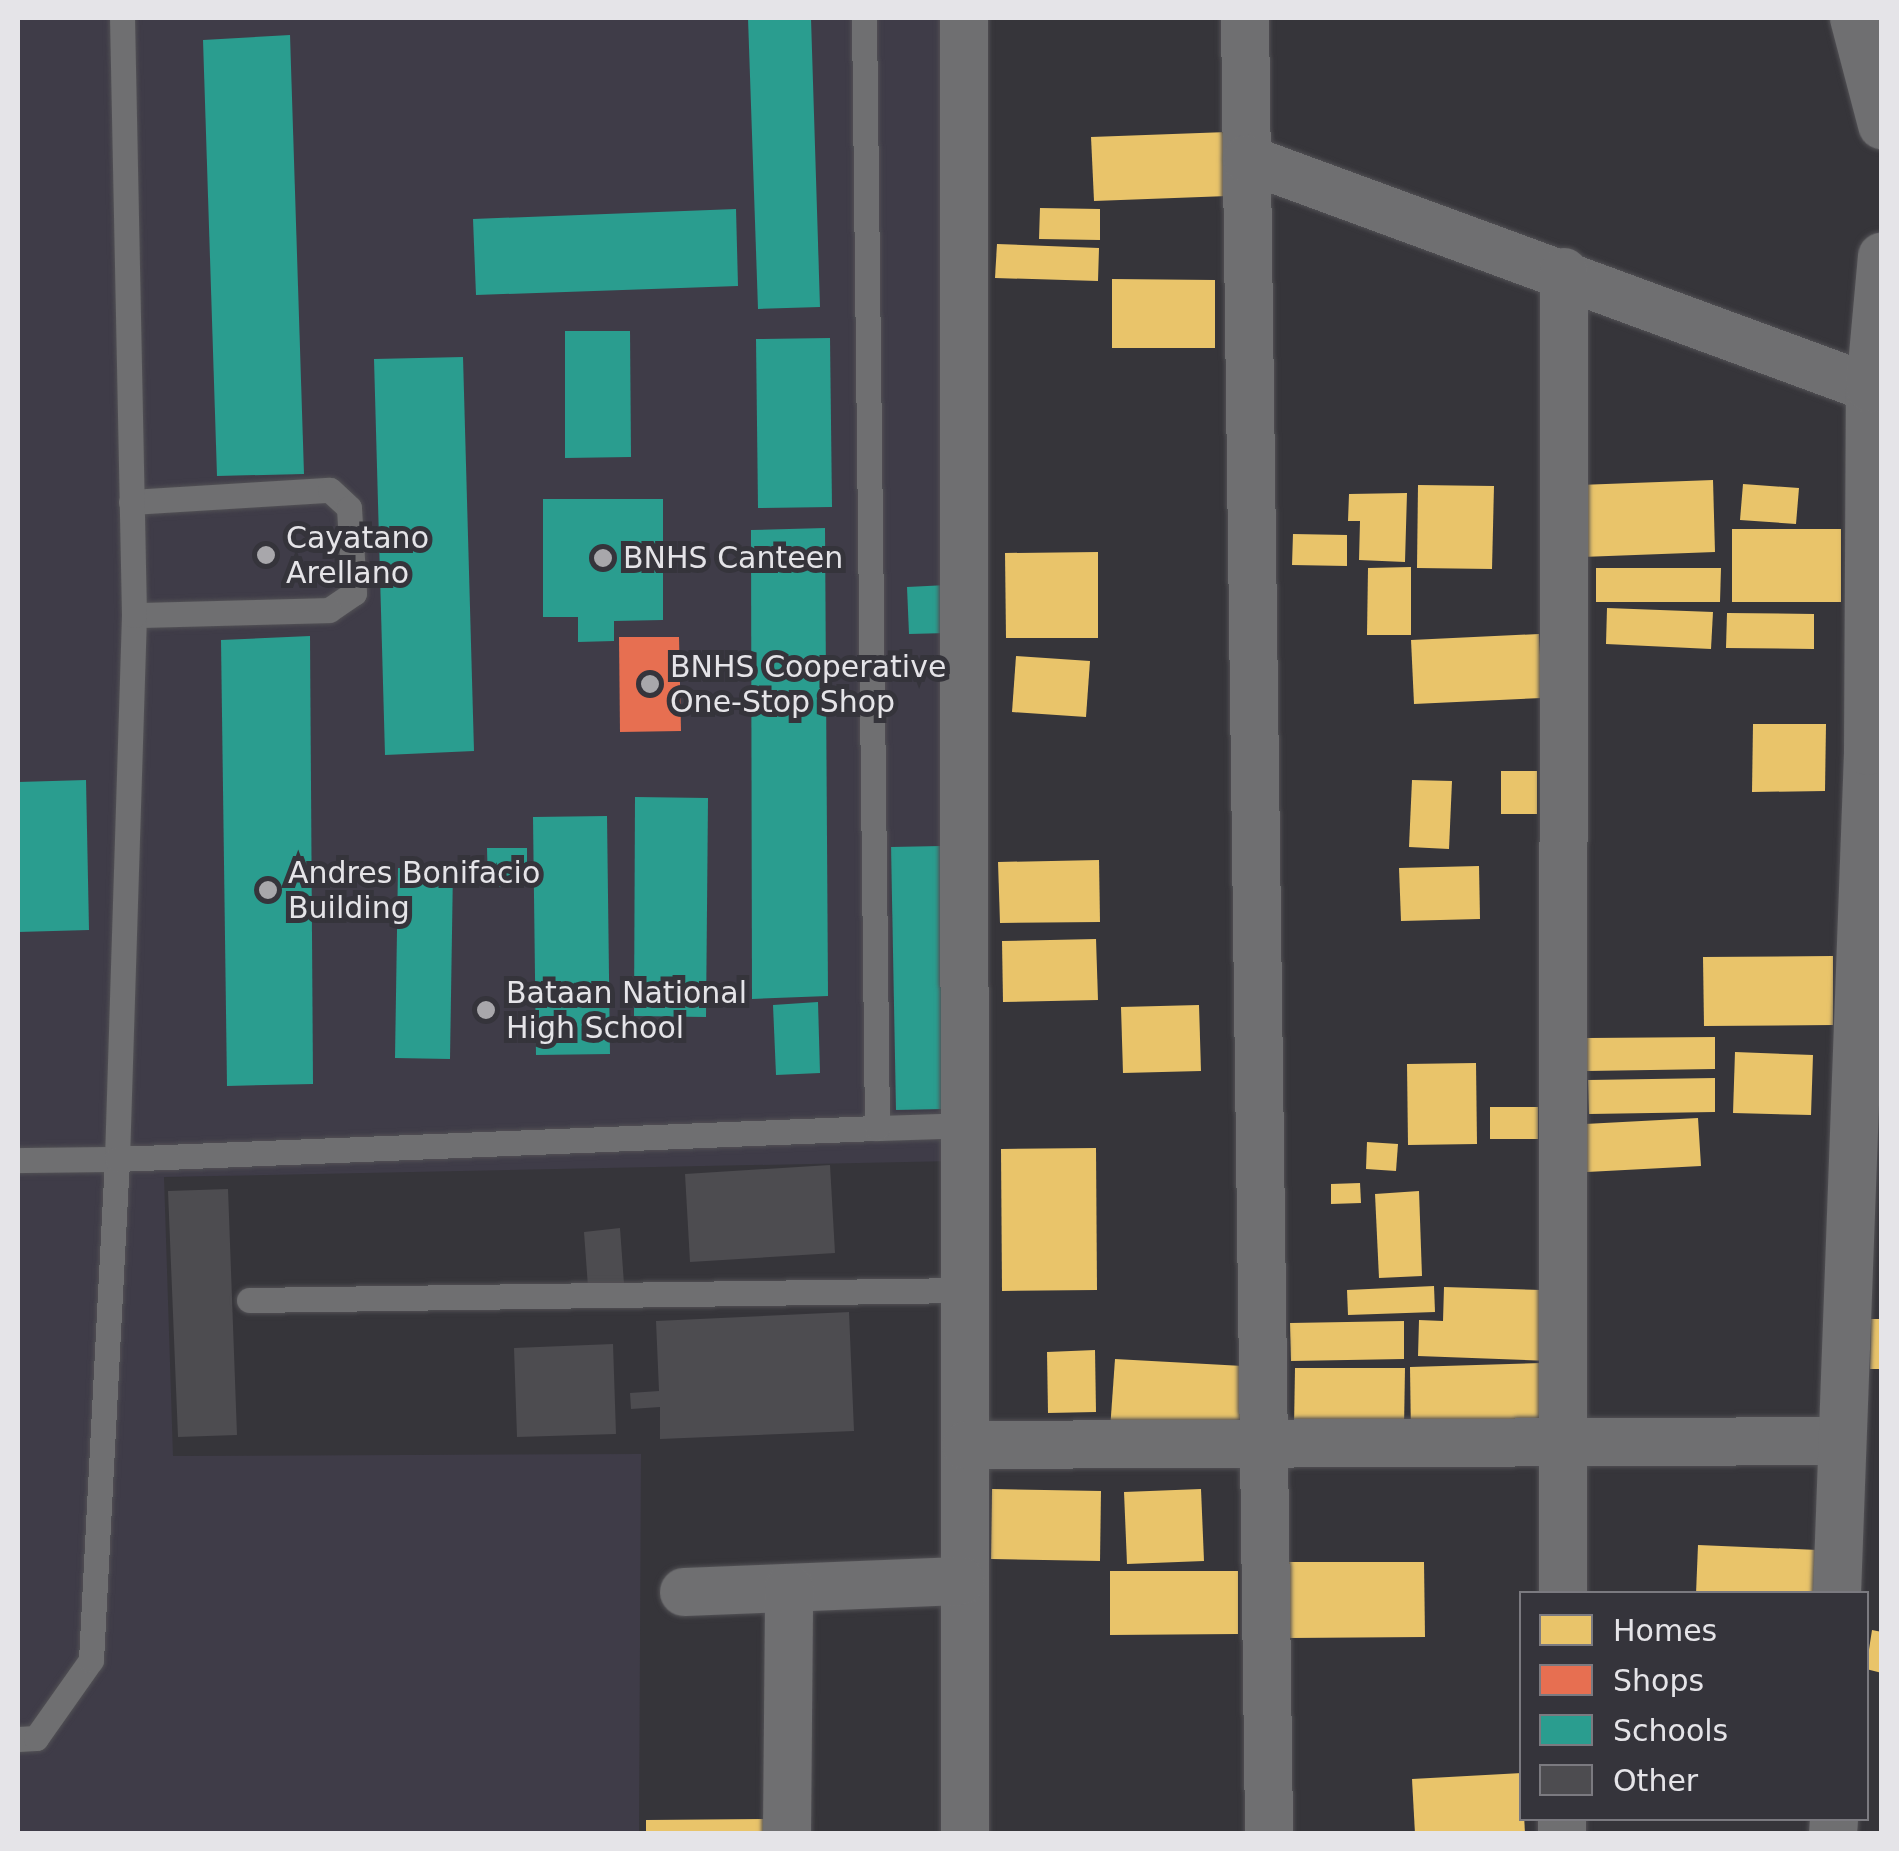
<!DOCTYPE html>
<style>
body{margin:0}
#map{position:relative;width:1899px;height:1851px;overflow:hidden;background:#36353a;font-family:"DejaVu Sans",sans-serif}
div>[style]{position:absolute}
.built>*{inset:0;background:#3f3c48}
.homes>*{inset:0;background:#e9c46a}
.shops>*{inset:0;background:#e76f51}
.schools>*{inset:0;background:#2a9d8f}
.building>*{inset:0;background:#4d4c50}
.roads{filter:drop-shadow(0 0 2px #525155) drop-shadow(0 0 2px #525155)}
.lane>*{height:25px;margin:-12.5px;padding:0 12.5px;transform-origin:12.5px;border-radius:12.5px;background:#6f6f71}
.street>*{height:48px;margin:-24px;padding:0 24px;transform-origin:24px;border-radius:24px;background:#6f6f71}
.dots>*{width:28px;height:28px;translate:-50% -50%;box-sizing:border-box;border:5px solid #35343b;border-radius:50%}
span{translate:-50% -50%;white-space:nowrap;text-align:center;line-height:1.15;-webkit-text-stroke:10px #35343b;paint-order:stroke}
.poi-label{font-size:30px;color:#e5e4e8}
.left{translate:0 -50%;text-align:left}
.frame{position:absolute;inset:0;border:20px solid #e5e4e8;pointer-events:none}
.legend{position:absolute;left:1519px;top:1591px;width:350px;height:230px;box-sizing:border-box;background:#35343b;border:2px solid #7b7a80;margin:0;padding:12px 18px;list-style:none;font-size:30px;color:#e5e4e8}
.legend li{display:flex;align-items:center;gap:20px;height:50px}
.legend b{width:50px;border:2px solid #7b7a80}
</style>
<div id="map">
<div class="built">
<i style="clip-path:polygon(18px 18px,944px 18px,955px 1161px,164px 1177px,173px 1456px,641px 1454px,639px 1833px,18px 1833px)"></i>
</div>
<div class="homes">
<i style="clip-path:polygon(1227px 132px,1228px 196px,1094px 201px,1091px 137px)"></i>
<i style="clip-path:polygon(1040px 208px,1100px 209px,1100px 240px,1039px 239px)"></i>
<i style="clip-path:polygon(997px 244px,1099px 248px,1098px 281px,995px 278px)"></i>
<i style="clip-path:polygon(1112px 279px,1215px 280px,1215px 348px,1112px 348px)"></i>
<i style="clip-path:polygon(1713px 480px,1715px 552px,1582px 557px,1579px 485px)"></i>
<i style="clip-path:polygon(1743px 484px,1799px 488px,1796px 524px,1740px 520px)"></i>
<i style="clip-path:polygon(1418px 485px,1494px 486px,1492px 569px,1417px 568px)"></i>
<i style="clip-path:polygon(1407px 493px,1405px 562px,1359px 560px,1360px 521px,1348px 521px,1349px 494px)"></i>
<i style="clip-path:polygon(1732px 529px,1841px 529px,1841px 602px,1732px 602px)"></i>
<i style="clip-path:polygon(1293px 534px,1347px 535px,1347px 566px,1292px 565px)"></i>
<i style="clip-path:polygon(1098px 552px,1098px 638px,1006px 638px,1005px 553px)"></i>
<i style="clip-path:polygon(1411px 567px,1411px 635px,1367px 635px,1368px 568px)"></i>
<i style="clip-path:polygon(1596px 568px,1721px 568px,1720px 602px,1596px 602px)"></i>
<i style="clip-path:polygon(1607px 608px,1713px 612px,1711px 649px,1606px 644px)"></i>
<i style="clip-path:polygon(1727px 613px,1814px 614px,1814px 649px,1726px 648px)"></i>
<i style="clip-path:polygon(1539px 634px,1542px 698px,1414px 704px,1411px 640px)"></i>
<i style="clip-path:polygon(1016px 656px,1090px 661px,1086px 717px,1012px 712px)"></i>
<i style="clip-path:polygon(1753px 724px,1826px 724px,1825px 791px,1752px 792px)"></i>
<i style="clip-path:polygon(1501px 771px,1537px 771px,1537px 814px,1501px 814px)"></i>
<i style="clip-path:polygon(1412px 780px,1452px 781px,1449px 849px,1409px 847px)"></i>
<i style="clip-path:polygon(1099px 860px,1100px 922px,1000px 923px,998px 862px)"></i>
<i style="clip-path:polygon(1479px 866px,1480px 919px,1401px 921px,1399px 868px)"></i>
<i style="clip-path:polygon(1096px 939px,1098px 1000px,1003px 1002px,1002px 941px)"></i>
<i style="clip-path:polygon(1833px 956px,1833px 1025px,1704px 1026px,1703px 957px)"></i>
<i style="clip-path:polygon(1199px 1005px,1201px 1071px,1123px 1073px,1121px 1007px)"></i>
<i style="clip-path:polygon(1715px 1037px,1715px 1069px,1587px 1071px,1587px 1038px)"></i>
<i style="clip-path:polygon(1735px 1052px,1813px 1055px,1811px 1115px,1733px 1113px)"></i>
<i style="clip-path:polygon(1476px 1063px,1477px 1144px,1408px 1145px,1407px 1064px)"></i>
<i style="clip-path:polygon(1715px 1078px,1715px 1112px,1589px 1114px,1588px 1080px)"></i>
<i style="clip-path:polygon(1490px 1107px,1538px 1107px,1538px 1139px,1490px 1139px)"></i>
<i style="clip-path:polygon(1698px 1118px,1701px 1166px,1587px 1172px,1585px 1124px)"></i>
<i style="clip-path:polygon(1367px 1142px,1398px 1144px,1396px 1171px,1366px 1169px)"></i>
<i style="clip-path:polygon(1096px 1148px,1097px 1290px,1002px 1291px,1001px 1149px)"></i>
<i style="clip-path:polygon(1360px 1183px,1361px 1203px,1331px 1204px,1331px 1184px)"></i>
<i style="clip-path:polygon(1419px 1191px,1422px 1276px,1379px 1278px,1375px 1194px)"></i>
<i style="clip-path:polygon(1434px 1286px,1435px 1312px,1348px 1315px,1347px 1290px)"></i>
<i style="clip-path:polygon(1444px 1287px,1541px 1290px,1550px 1361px,1418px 1356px,1419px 1320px,1443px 1321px)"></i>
<i style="clip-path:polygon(1871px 1319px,1882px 1319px,1882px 1369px,1870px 1369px)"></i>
<i style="clip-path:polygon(1404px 1321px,1404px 1359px,1291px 1361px,1290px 1323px)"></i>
<i style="clip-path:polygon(1095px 1350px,1096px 1412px,1048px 1413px,1047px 1352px)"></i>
<i style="clip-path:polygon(1115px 1359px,1243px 1366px,1239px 1437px,1110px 1430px)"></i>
<i style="clip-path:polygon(1542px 1363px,1543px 1434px,1411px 1436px,1410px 1367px)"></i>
<i style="clip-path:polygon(1295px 1368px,1405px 1368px,1404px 1427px,1294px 1427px)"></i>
<i style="clip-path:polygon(992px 1489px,1101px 1491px,1100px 1561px,991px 1559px)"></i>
<i style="clip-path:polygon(1201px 1489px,1204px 1561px,1127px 1564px,1124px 1492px)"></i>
<i style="clip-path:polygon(1698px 1545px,1818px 1550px,1816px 1594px,1696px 1594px)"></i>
<i style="clip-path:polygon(1289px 1562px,1424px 1562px,1425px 1637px,1289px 1638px)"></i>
<i style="clip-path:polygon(1110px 1571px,1238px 1571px,1238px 1634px,1110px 1635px)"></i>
<i style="clip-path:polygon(1872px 1630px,1882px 1632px,1882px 1673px,1866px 1669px)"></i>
<i style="clip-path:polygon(1522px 1773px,1525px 1834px,1415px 1834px,1412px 1779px)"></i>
<i style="clip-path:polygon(766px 1819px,766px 1834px,646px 1834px,646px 1820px)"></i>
</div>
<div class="shops">
<i style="clip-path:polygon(619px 637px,679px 637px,681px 731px,620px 732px)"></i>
</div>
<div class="schools">
<i style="clip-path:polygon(748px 18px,811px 18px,820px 307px,758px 309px)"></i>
<i style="clip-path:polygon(290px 35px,304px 474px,217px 476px,203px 40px)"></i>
<i style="clip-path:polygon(736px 209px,738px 286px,476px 295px,473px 219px)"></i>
<i style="clip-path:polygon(565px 331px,630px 331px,631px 457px,565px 458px)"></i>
<i style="clip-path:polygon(830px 338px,832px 507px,758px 508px,756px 339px)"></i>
<i style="clip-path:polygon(463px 357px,474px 751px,385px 755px,374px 359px)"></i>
<i style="clip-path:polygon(543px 499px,663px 499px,663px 620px,614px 621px,614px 641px,578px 642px,578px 617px,543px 617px)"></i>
<i style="clip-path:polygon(825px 528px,828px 996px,752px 999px,751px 530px)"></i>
<i style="clip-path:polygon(947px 585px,948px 633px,909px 634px,907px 587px)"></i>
<i style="clip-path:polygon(310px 636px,313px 1084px,227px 1086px,221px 640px)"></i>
<i style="clip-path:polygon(86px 780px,89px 930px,18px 932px,18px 782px)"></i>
<i style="clip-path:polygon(635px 797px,708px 798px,706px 1017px,634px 1016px)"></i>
<i style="clip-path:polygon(607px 816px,610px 1054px,536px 1055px,533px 817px)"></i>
<i style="clip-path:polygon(941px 846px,945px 1109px,896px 1110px,891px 847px)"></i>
<i style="clip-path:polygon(487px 848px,527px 848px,527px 886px,488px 887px)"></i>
<i style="clip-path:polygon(398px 868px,453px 869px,450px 1059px,395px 1058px)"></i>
<i style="clip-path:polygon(818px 1002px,820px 1073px,776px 1075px,773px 1005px)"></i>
</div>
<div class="building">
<i style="clip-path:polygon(830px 1165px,835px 1253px,690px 1262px,685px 1174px)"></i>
<i style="clip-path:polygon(228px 1189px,237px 1435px,178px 1437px,168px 1191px)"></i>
<i style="clip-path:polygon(620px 1228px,624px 1284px,588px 1287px,584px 1232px)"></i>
<i style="clip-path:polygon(849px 1312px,854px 1431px,660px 1439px,660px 1407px,631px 1409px,630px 1393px,659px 1391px,656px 1321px)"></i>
<i style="clip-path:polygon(613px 1344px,616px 1434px,517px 1437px,514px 1348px)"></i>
</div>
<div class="roads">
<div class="lane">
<i style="left:131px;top:502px;width:199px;rotate:-3.5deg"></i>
<i style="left:330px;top:490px;width:26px;rotate:43deg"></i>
<i style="left:349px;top:508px;width:85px;rotate:86.6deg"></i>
<i style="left:354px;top:593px;width:30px;rotate:146deg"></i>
<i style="left:329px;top:610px;width:195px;rotate:178.5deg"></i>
<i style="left:877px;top:1128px;width:89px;rotate:-1.9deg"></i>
<i style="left:18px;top:1160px;width:99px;rotate:-0.6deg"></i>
<i style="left:117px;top:1159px;width:544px;rotate:-88.21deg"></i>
<i style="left:134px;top:615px;width:597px;rotate:-91.15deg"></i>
<i style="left:249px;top:1300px;width:714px;rotate:-0.8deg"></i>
<i style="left:18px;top:1739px;width:18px;rotate:-3deg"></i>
<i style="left:36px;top:1738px;width:95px;rotate:-54.8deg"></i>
<i style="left:91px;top:1660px;width:502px;rotate:-87.03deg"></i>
<i style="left:117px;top:1159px;width:761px;rotate:-2.34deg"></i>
<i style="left:877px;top:1128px;width:1110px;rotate:-90.67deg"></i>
</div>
<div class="street">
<i style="left:964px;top:18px;width:1816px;rotate:89.97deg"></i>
<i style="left:1245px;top:18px;width:1816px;rotate:89.24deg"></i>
<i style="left:1854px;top:18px;width:111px;rotate:75.3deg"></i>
<i style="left:1247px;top:159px;width:664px;rotate:20.18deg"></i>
<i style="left:966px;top:1445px;width:874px;rotate:-0.26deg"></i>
<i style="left:684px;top:1592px;width:277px;rotate:-2.3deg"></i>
<i style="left:1563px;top:1594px;width:1322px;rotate:-89.96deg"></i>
<i style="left:1837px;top:1594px;width:844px;rotate:-87.89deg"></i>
<i style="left:1868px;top:751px;width:363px;rotate:-89.7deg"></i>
<i style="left:1870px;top:388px;width:132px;rotate:-84.8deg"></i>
<i style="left:787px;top:1834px;width:246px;rotate:-89.5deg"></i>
<i style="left:1562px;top:1834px;width:16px;rotate:-90deg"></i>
<i style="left:1833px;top:1834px;width:16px;rotate:-86deg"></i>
</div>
</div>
<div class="dots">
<i style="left:266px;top:555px;background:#a8a7ab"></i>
<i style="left:603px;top:558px;background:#a8a7ab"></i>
<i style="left:650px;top:684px;background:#a8a7ab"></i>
<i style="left:268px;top:890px;background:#a8a7ab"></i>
<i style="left:486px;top:1010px;background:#a8a7ab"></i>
</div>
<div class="poi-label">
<span class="left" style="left:286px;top:555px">Cayatano<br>Arellano</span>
<span class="left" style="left:623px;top:558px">BNHS Canteen</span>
<span class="left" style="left:670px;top:684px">BNHS Cooperative<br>One-Stop Shop</span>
<span class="left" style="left:288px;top:890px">Andres Bonifacio<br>Building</span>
<span class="left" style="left:506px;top:1010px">Bataan National<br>High School</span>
</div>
<div class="frame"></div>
<ul class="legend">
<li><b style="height:28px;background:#e9c46a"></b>Homes</li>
<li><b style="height:28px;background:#e76f51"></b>Shops</li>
<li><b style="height:28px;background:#2a9d8f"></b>Schools</li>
<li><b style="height:28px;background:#4d4c50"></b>Other</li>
</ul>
</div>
